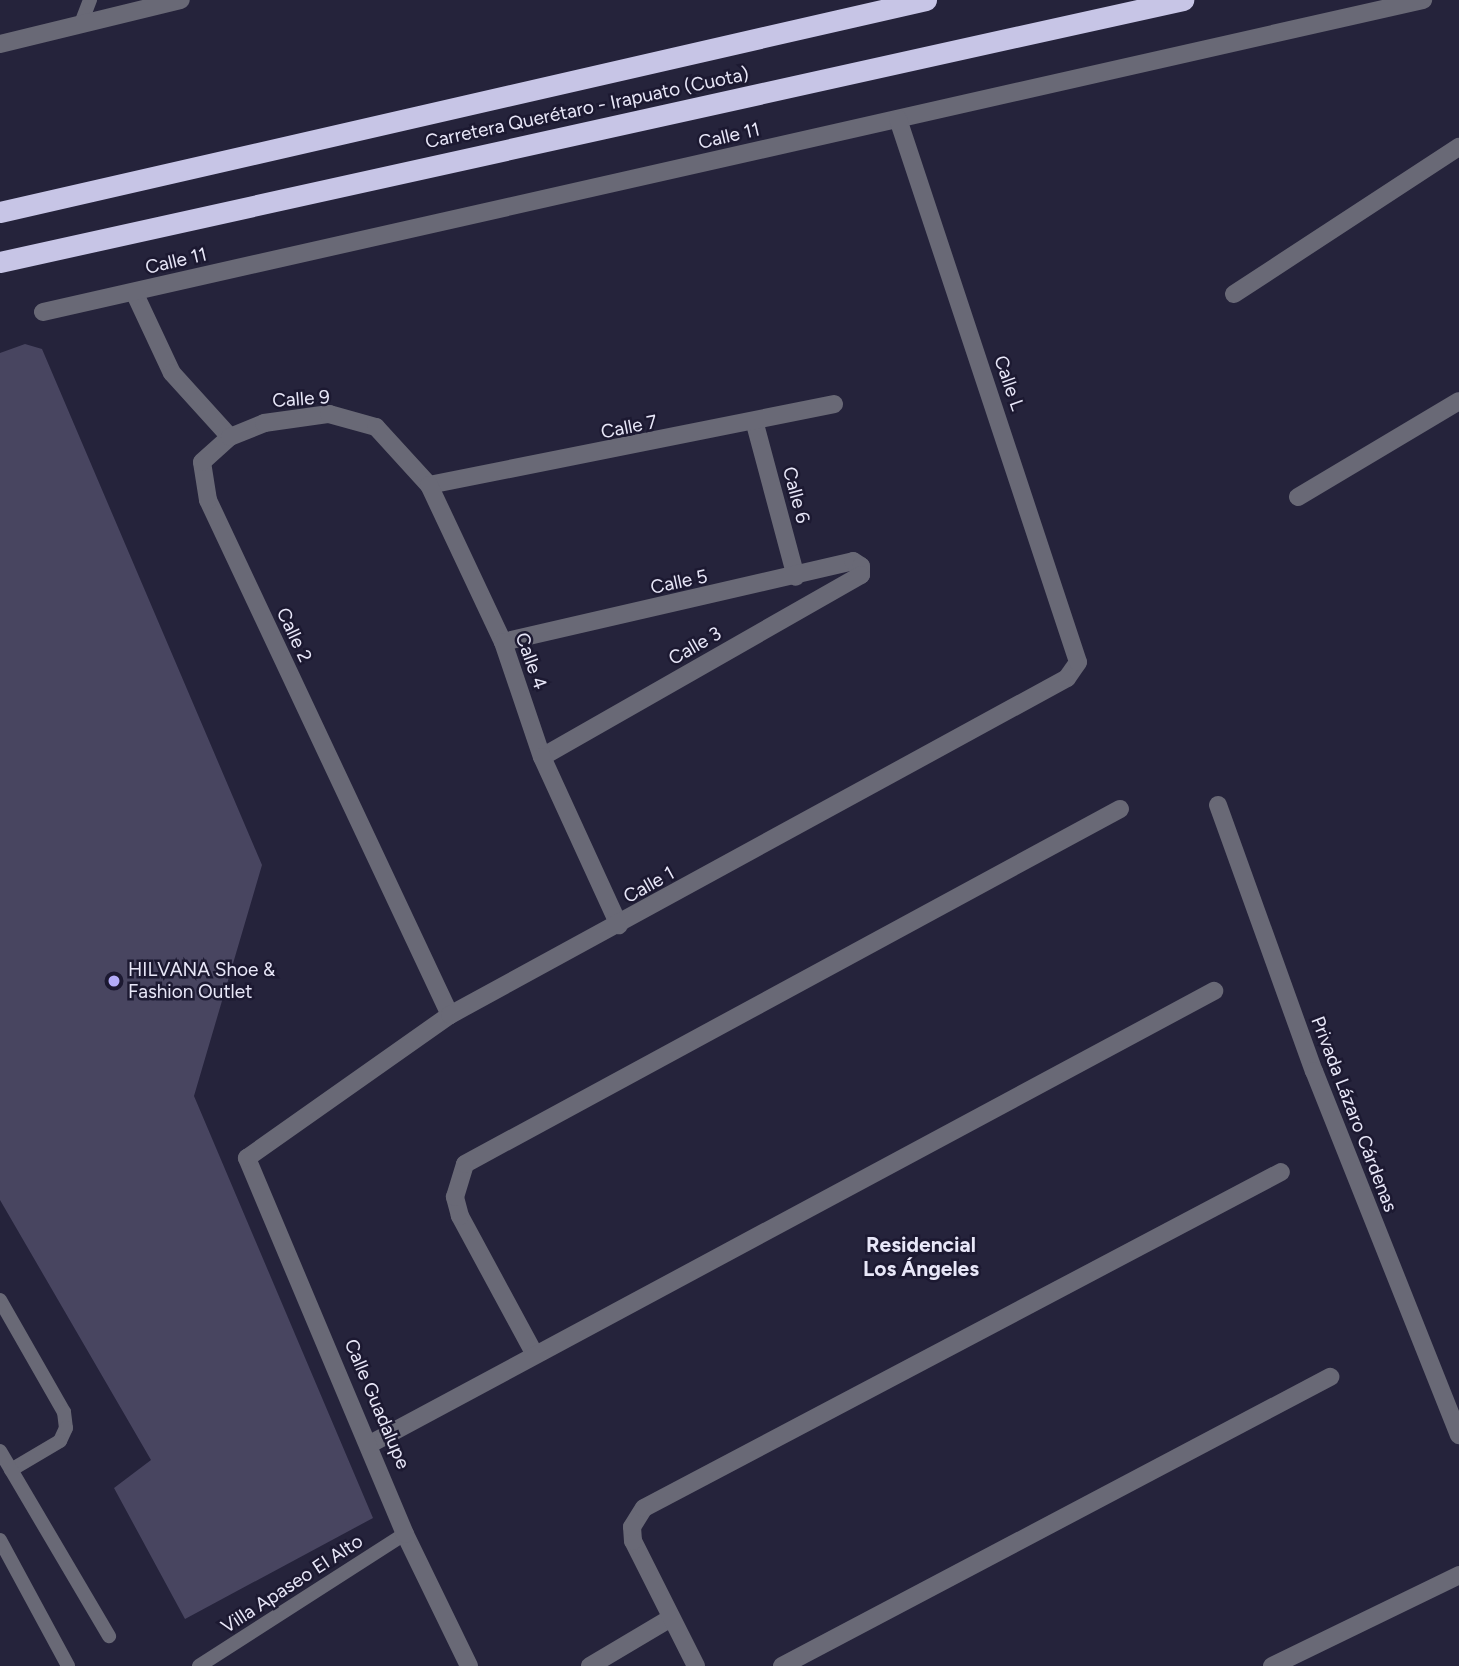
<!DOCTYPE html>
<meta charset="utf-8">
<style>
body{margin:0}
#map{position:relative;width:1459px;height:1666px;overflow:hidden;background:#25233b;font-family:Figtree,sans-serif}
div>[style]{position:absolute}
.building>*{inset:0;background:#484560}
.service>*{height:14px;margin:-7px;padding:0 7px;transform-origin:7px;border-radius:7px;background:#696976}
.minor>*{height:18px;margin:-9px;padding:0 9px;transform-origin:9px;border-radius:9px;background:#696976}
.motorway>*{height:21px;margin:-10.5px;padding:0 10.5px;transform-origin:10.5px;border-radius:10.5px;background:#c7c5e6}
.dots>*{width:19px;height:19px;translate:-50% -50%;box-sizing:border-box;border:4px solid #1c1931;border-radius:50%}
span{translate:-50% -50%;white-space:nowrap;text-align:center;line-height:1.15;-webkit-text-stroke:5px #1c1931;paint-order:stroke}
.street-label{font-size:19px;color:#e8e7f8}
.poi-label{font-size:19px;color:#e8e7f8}
.left{translate:0 -50%;text-align:left}
.neighbourhood-label{font-size:21px;color:#e8e7f8;font-weight:700}
</style>
<div id="map">
<div class="building">
<i style="clip-path:polygon(25px 344px,42px 349px,262px 865px,194px 1096px,373px 1518px,185px 1619px,114px 1488px,151px 1460px,0 1200px,0 353px)"></i>
</div>
<div class="service">
<i style="left:80px;top:26px;width:28px;rotate:-69deg"></i>
<i style="left:0;top:1300px;width:129px;rotate:60.3deg"></i>
<i style="left:64px;top:1412px;width:16px;rotate:83deg"></i>
<i style="left:66px;top:1428px;width:14px;rotate:115deg"></i>
<i style="left:60px;top:1441px;width:57px;rotate:149.4deg"></i>
<i style="left:0;top:1451px;width:215px;rotate:59.5deg"></i>
<i style="left:0;top:1540px;width:143px;rotate:61.6deg"></i>
<i style="left:199px;top:1666px;width:245px;rotate:-32.7deg"></i>
</div>
<div class="minor">
<i style="left:0;top:44px;width:186px;rotate:-13.7deg"></i>
<i style="left:134px;top:292px;width:89px;rotate:64.9deg"></i>
<i style="left:172px;top:373px;width:86px;rotate:47.8deg"></i>
<i style="left:1234px;top:294px;width:269px;rotate:-33.2deg"></i>
<i style="left:43px;top:312px;width:1415px;rotate:-12.74deg"></i>
<i style="left:755px;top:424px;width:158px;rotate:75deg"></i>
<i style="left:429px;top:485px;width:413px;rotate:-11.3deg"></i>
<i style="left:1298px;top:497px;width:187px;rotate:-30.8deg"></i>
<i style="left:503px;top:642px;width:359px;rotate:-13deg"></i>
<i style="left:853px;top:561px;width:9px;rotate:32deg"></i>
<i style="left:861px;top:566px;width:9px;rotate:90deg"></i>
<i style="left:861px;top:575px;width:367px;rotate:150.3deg"></i>
<i style="left:1218px;top:805px;width:283px;rotate:70.2deg"></i>
<i style="left:1314px;top:1071px;width:392px;rotate:68.3deg"></i>
<i style="left:450px;top:1015px;width:569px;rotate:-115.17deg"></i>
<i style="left:208px;top:500px;width:38px;rotate:-99deg"></i>
<i style="left:202px;top:462px;width:38px;rotate:-42deg"></i>
<i style="left:230px;top:437px;width:37px;rotate:-22deg"></i>
<i style="left:264px;top:423px;width:66px;rotate:-7.9deg"></i>
<i style="left:329px;top:414px;width:49px;rotate:15.5deg"></i>
<i style="left:376px;top:427px;width:79px;rotate:47.6deg"></i>
<i style="left:429px;top:485px;width:174px;rotate:64.8deg"></i>
<i style="left:503px;top:642px;width:121px;rotate:71.3deg"></i>
<i style="left:542px;top:757px;width:185px;rotate:65.4deg"></i>
<i style="left:534px;top:1353px;width:156px;rotate:-118.4deg"></i>
<i style="left:460px;top:1216px;width:20px;rotate:-105deg"></i>
<i style="left:455px;top:1197px;width:34px;rotate:-73deg"></i>
<i style="left:465px;top:1164px;width:745px;rotate:-28.46deg"></i>
<i style="left:372px;top:1443px;width:956px;rotate:-28.23deg"></i>
<i style="left:469px;top:1666px;width:147px;rotate:-115.9deg"></i>
<i style="left:405px;top:1534px;width:408px;rotate:-112.8deg"></i>
<i style="left:247px;top:1158px;width:248px;rotate:-35.2deg"></i>
<i style="left:450px;top:1015px;width:703px;rotate:-28.64deg"></i>
<i style="left:1067px;top:678px;width:19px;rotate:-55deg"></i>
<i style="left:1078px;top:662px;width:572px;rotate:-108.34deg"></i>
<i style="left:590px;top:1666px;width:94px;rotate:-30.7deg"></i>
<i style="left:696px;top:1666px;width:140px;rotate:-116.7deg"></i>
<i style="left:633px;top:1541px;width:14px;rotate:-94deg"></i>
<i style="left:632px;top:1527px;width:22px;rotate:-58deg"></i>
<i style="left:644px;top:1508px;width:720px;rotate:-27.81deg"></i>
<i style="left:782px;top:1666px;width:620px;rotate:-27.81deg"></i>
<i style="left:1272px;top:1666px;width:208px;rotate:-25.9deg"></i>
</div>
<div class="motorway">
<i style="left:0;top:212px;width:950px;rotate:-12.9deg"></i>
<i style="left:0;top:262px;width:1212px;rotate:-12.49deg"></i>
</div>
<div class="dots">
<i style="left:114px;top:981px;background:#b4acf9"></i>
</div>
<div class="street-label">
<span style="left:587px;top:108px;rotate:-12deg">Carretera Querétaro - Irapuato (Cuota)</span>
<span style="left:729px;top:136px;rotate:-13deg">Calle 11</span>
<span style="left:176px;top:261px;rotate:-13deg">Calle 11</span>
<span style="left:1009px;top:383px;rotate:71deg">Calle L</span>
<span style="left:301px;top:399px;rotate:-4deg">Calle 9</span>
<span style="left:629px;top:427px;rotate:-11deg">Calle 7</span>
<span style="left:796px;top:495px;rotate:75deg">Calle 6</span>
<span style="left:679px;top:582px;rotate:-12deg">Calle 5</span>
<span style="left:294px;top:635px;rotate:65deg">Calle 2</span>
<span style="left:695px;top:646px;rotate:-30deg">Calle 3</span>
<span style="left:531px;top:661px;rotate:70deg">Calle 4</span>
<span style="left:649px;top:885px;rotate:-29deg">Calle 1</span>
<span style="left:1354px;top:1114px;rotate:69deg">Privada Lázaro Cárdenas</span>
<span style="left:377px;top:1404px;rotate:67deg">Calle Guadalupe</span>
<span style="left:292px;top:1584px;rotate:-33deg">Villa Apaseo El Alto</span>
</div>
<div class="poi-label">
<span class="left" style="left:128px;top:981px">HILVANA Shoe &amp;<br>Fashion Outlet</span>
</div>
<div class="neighbourhood-label">
<span style="left:921px;top:1257px">Residencial<br>Los Ángeles</span>
</div>
</div>
